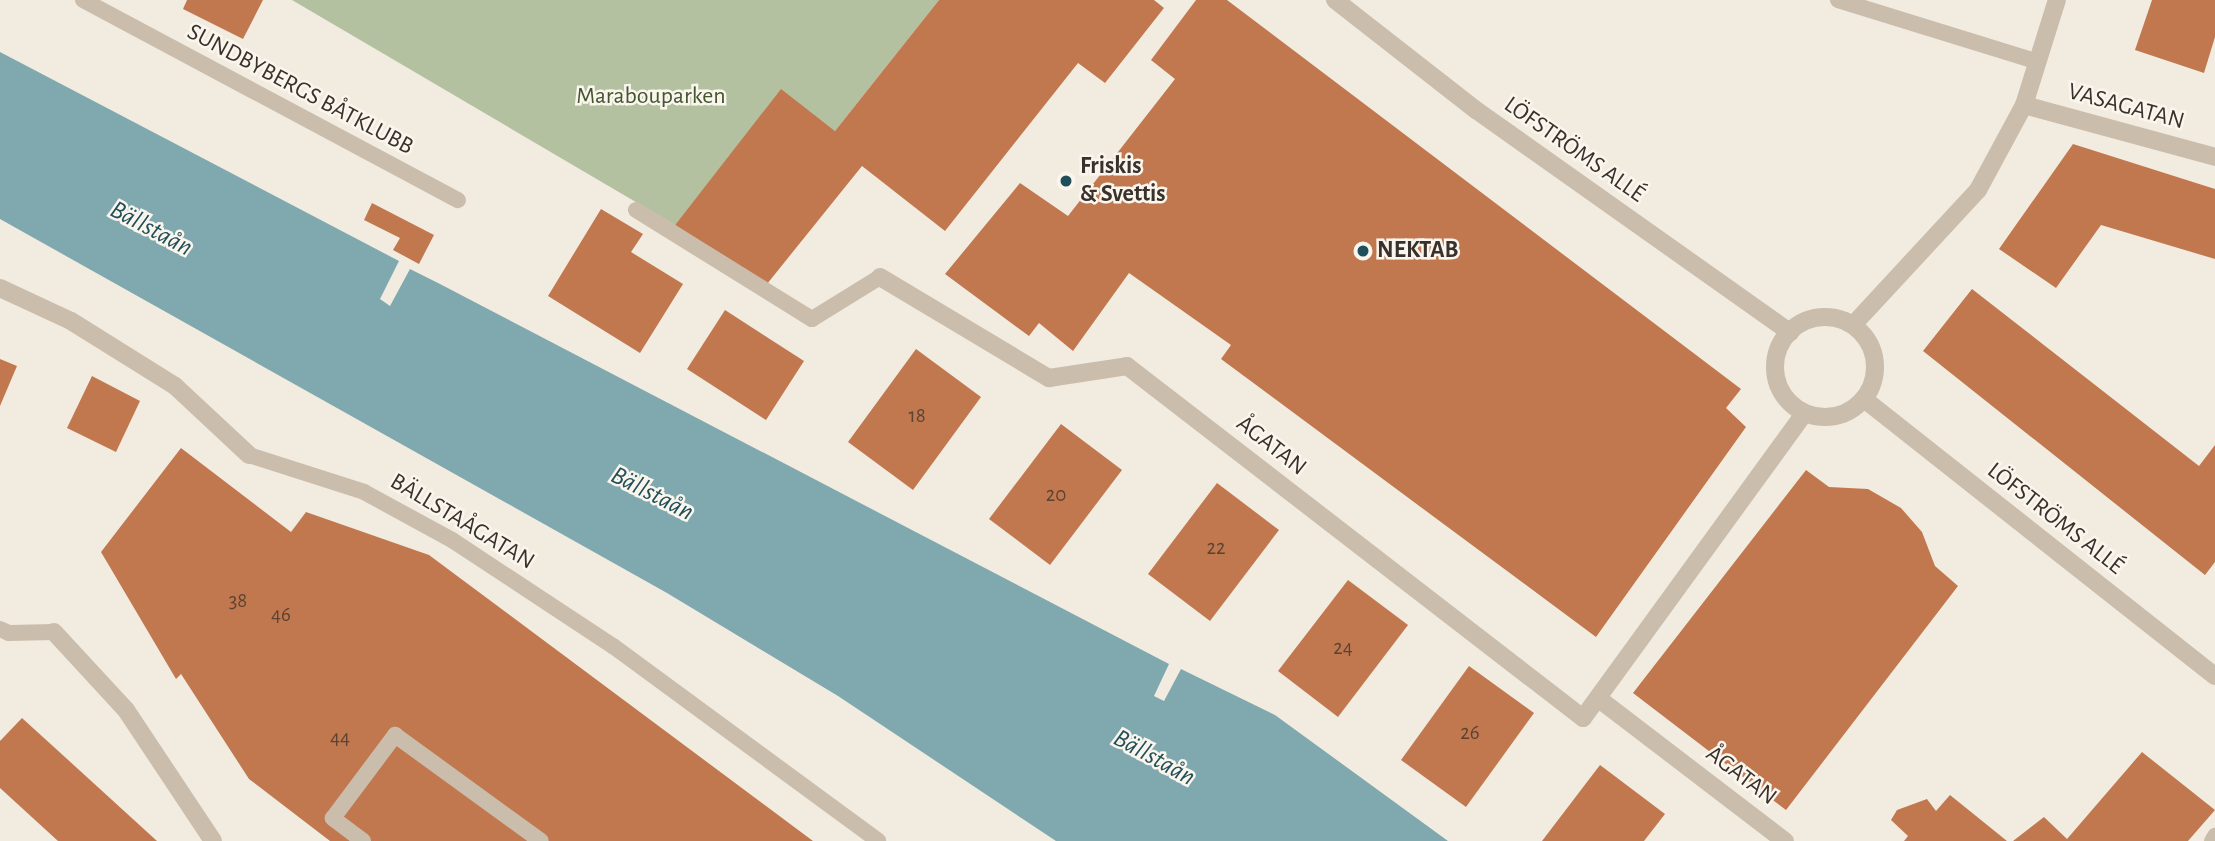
<!DOCTYPE html>
<meta charset="utf-8">
<style>
body{margin:0}
#map{position:relative;width:2215px;height:841px;overflow:hidden;background:#f2ece0;font-family:"Alegreya Sans",sans-serif}
div>[style]{position:absolute}
.green>*{inset:0;background:#b3c1a0}
.water>*{inset:0;background:#80a8af}
.building>*{inset:0;background:#c2784f}
.lane>*{height:16px;margin:-8px;padding:0 8px;transform-origin:8px;border-radius:8px;background:#cbbdac}
.street>*{height:18px;margin:-9px;padding:0 9px;transform-origin:9px;border-radius:9px;background:#cbbdac}
.street>.ring{margin:-9px;padding:0;box-sizing:content-box;background:none;border:18px solid #cbbdac;border-radius:50%}
.dots>*{width:19px;height:19px;translate:-50% -50%;box-sizing:border-box;border:4px solid #faf5ed;border-radius:50%}
span{translate:-50% -50%;white-space:nowrap;text-align:center;line-height:1.15;-webkit-text-stroke:5px #faf5ed;paint-order:stroke}
.number-label{font-size:21px;color:#5b4334}
.number-label span{-webkit-text-stroke-width:0}
.street-label{font-size:24px;color:#39312b}
.park-label{font-size:24px;color:#44562f}
.poi-label{font-size:24px;color:#39312b;font-weight:700}
.left{translate:0 -50%;text-align:left}
.water-label{font-size:26px;color:#214f59;font-style:italic}
</style>
<div id="map">
<div class="green">
<i style="clip-path:polygon(292px 0,939px 0,835px 131px,781px 90px,675px 225px)"></i>
</div>
<div class="water">
<i style="clip-path:polygon(0 52px,399px 261px,380px 299px,390px 306px,410px 269px,440px 284px,1169px 664px,1154px 696px,1164px 701px,1181px 669px,1275px 715px,1448px 841px,1056px 841px,838px 696px,667px 593px,0 219px)"></i>
</div>
<div class="building">
<i style="clip-path:polygon(187px 0,263px 0,243px 39px,183px 9px)"></i>
<i style="clip-path:polygon(939px 0,1154px 0,1164px 8px,1105px 83px,1078px 63px,945px 231px,862px 166px,767px 284px,675px 225px,781px 89px,835px 131px)"></i>
<i style="clip-path:polygon(1196px 0,1227px 0,1741px 389px,1726px 408px,1746px 427px,1596px 637px,1221px 359px,1231px 345px,1129px 273px,1073px 351px,1039px 323px,1029px 336px,945px 274px,1020px 183px,1068px 216px,1175px 79px,1151px 60px)"></i>
<i style="clip-path:polygon(2152px 0,2215px 0,2215px 37px,2204px 73px,2135px 50px)"></i>
<i style="clip-path:polygon(2073px 144px,2215px 189px,2215px 259px,2101px 225px,2056px 288px,1999px 249px)"></i>
<i style="clip-path:polygon(372px 203px,434px 235px,419px 264px,393px 250px,400px 238px,364px 220px)"></i>
<i style="clip-path:polygon(601px 209px,643px 234px,631px 252px,683px 284px,640px 353px,548px 296px)"></i>
<i style="clip-path:polygon(1972px 289px,2199px 466px,2215px 445px,2215px 562px,2205px 575px,1923px 351px)"></i>
<i style="clip-path:polygon(725px 310px,804px 361px,766px 420px,687px 369px)"></i>
<i style="clip-path:polygon(916px 349px,981px 397px,913px 490px,848px 442px)"></i>
<i style="clip-path:polygon(0 359px,17px 366px,0 406px)"></i>
<i style="clip-path:polygon(92px 376px,140px 401px,116px 452px,67px 428px)"></i>
<i style="clip-path:polygon(1061px 424px,1122px 470px,1050px 565px,989px 519px)"></i>
<i style="clip-path:polygon(181px 448px,291px 532px,306px 512px,429px 555px,813px 841px,330px 841px,249px 779px,181px 674px,176px 679px,101px 552px)"></i>
<i style="clip-path:polygon(1806px 470px,1829px 487px,1868px 489px,1901px 508px,1922px 532px,1935px 566px,1958px 586px,1786px 810px,1633px 693px)"></i>
<i style="clip-path:polygon(1217px 483px,1279px 530px,1210px 621px,1148px 574px)"></i>
<i style="clip-path:polygon(1348px 580px,1408px 625px,1338px 717px,1278px 671px)"></i>
<i style="clip-path:polygon(1469px 666px,1534px 713px,1466px 807px,1401px 760px)"></i>
<i style="clip-path:polygon(22px 718px,66px 758px,157px 841px,58px 841px,0 788px,0 741px)"></i>
<i style="clip-path:polygon(2142px 752px,2215px 810px,2188px 841px,2013px 841px,2044px 817px,2067px 839px)"></i>
<i style="clip-path:polygon(1600px 765px,1665px 814px,1644px 841px,1542px 841px)"></i>
<i style="clip-path:polygon(1950px 795px,2007px 841px,1904px 841px,1908px 836px,1891px 820px,1897px 810px,1927px 799px,1936px 811px)"></i>
</div>
<div class="lane">
<i style="left:83px;top:0;width:425px;rotate:28.1deg"></i>
<i style="left:1838px;top:0;width:209px;rotate:17.2deg"></i>
<i style="left:636px;top:210px;width:207px;rotate:31.8deg"></i>
<i style="left:812px;top:319px;width:80px;rotate:-31.7deg"></i>
<i style="left:249px;top:455px;width:121px;rotate:17.8deg"></i>
<i style="left:364px;top:492px;width:100px;rotate:28.6deg"></i>
<i style="left:452px;top:540px;width:193px;rotate:33.4deg"></i>
<i style="left:613px;top:646px;width:329px;rotate:36.3deg"></i>
<i style="left:0;top:629px;width:10px;rotate:24deg"></i>
<i style="left:9px;top:633px;width:45px;rotate:-1.3deg"></i>
<i style="left:363px;top:841px;width:38px;rotate:-143deg"></i>
<i style="left:333px;top:818px;width:104px;rotate:-53.2deg"></i>
<i style="left:395px;top:735px;width:180px;rotate:36deg"></i>
<i style="left:2212px;top:841px;width:6px;rotate:-59deg"></i>
</div>
<div class="street">
<i style="left:1335px;top:0;width:179px;rotate:38deg"></i>
<i style="left:1476px;top:110px;width:385px;rotate:35.3deg"></i>
<i style="left:2024px;top:105px;width:198px;rotate:15.2deg"></i>
<i style="left:880px;top:277px;width:197px;rotate:30.9deg"></i>
<i style="left:1049px;top:378px;width:79px;rotate:-8.7deg"></i>
<i style="left:1127px;top:366px;width:576px;rotate:37.67deg"></i>
<i style="left:1583px;top:718px;width:377px;rotate:-54deg"></i>
<i style="left:0;top:288px;width:78px;rotate:24.9deg"></i>
<i style="left:71px;top:321px;width:123px;rotate:32deg"></i>
<i style="left:175px;top:386px;width:101px;rotate:43deg"></i>
<i class="ring" style="left:1775px;top:317px;width:82px;height:82px"></i>
<i style="left:1853px;top:325px;width:184px;rotate:-47.2deg"></i>
<i style="left:1978px;top:190px;width:97px;rotate:-61.6deg"></i>
<i style="left:2024px;top:105px;width:110px;rotate:-72.6deg"></i>
<i style="left:1864px;top:399px;width:447px;rotate:38.3deg"></i>
<i style="left:54px;top:632px;width:106px;rotate:47.3deg"></i>
<i style="left:126px;top:710px;width:157px;rotate:56.4deg"></i>
<i style="left:1599px;top:699px;width:234px;rotate:37.4deg"></i>
</div>
<div class="dots">
<i style="left:1066px;top:181px;background:#214f59"></i>
<i style="left:1363px;top:251px;background:#214f59"></i>
</div>
<div class="number-label">
<span style="left:917px;top:416px">18</span>
<span style="left:1056px;top:495px">20</span>
<span style="left:1216px;top:548px">22</span>
<span style="left:238px;top:601px">38</span>
<span style="left:281px;top:615px">46</span>
<span style="left:1343px;top:648px">24</span>
<span style="left:1470px;top:733px">26</span>
<span style="left:340px;top:738px">44</span>
</div>
<div class="street-label">
<span style="left:300px;top:90px;rotate:28deg">SUNDBYBERGS BÅTKLUBB</span>
<span style="left:2126px;top:107px;rotate:15deg">VASAGATAN</span>
<span style="left:1574px;top:150px;rotate:35deg">LÖFSTRÖMS ALLÉ</span>
<span style="left:1271px;top:446px;rotate:38deg">ÅGATAN</span>
<span style="left:2055px;top:519px;rotate:38deg">LÖFSTRÖMS ALLÉ</span>
<span style="left:462px;top:522px;rotate:31deg">BÄLLSTAÅGATAN</span>
<span style="left:1741px;top:776px;rotate:37deg">ÅGATAN</span>
</div>
<div class="park-label">
<span style="left:651px;top:97px">Marabouparken</span>
</div>
<div class="poi-label">
<span class="left" style="left:1080px;top:181px">Friskis<br>&amp; Svettis</span>
<span class="left" style="left:1377px;top:251px">NEKTAB</span>
</div>
<div class="water-label">
<span style="left:151px;top:229px;rotate:28deg">Bällstaån</span>
<span style="left:652px;top:494px;rotate:27deg">Bällstaån</span>
<span style="left:1154px;top:758px;rotate:29deg">Bällstaån</span>
</div>
</div>
